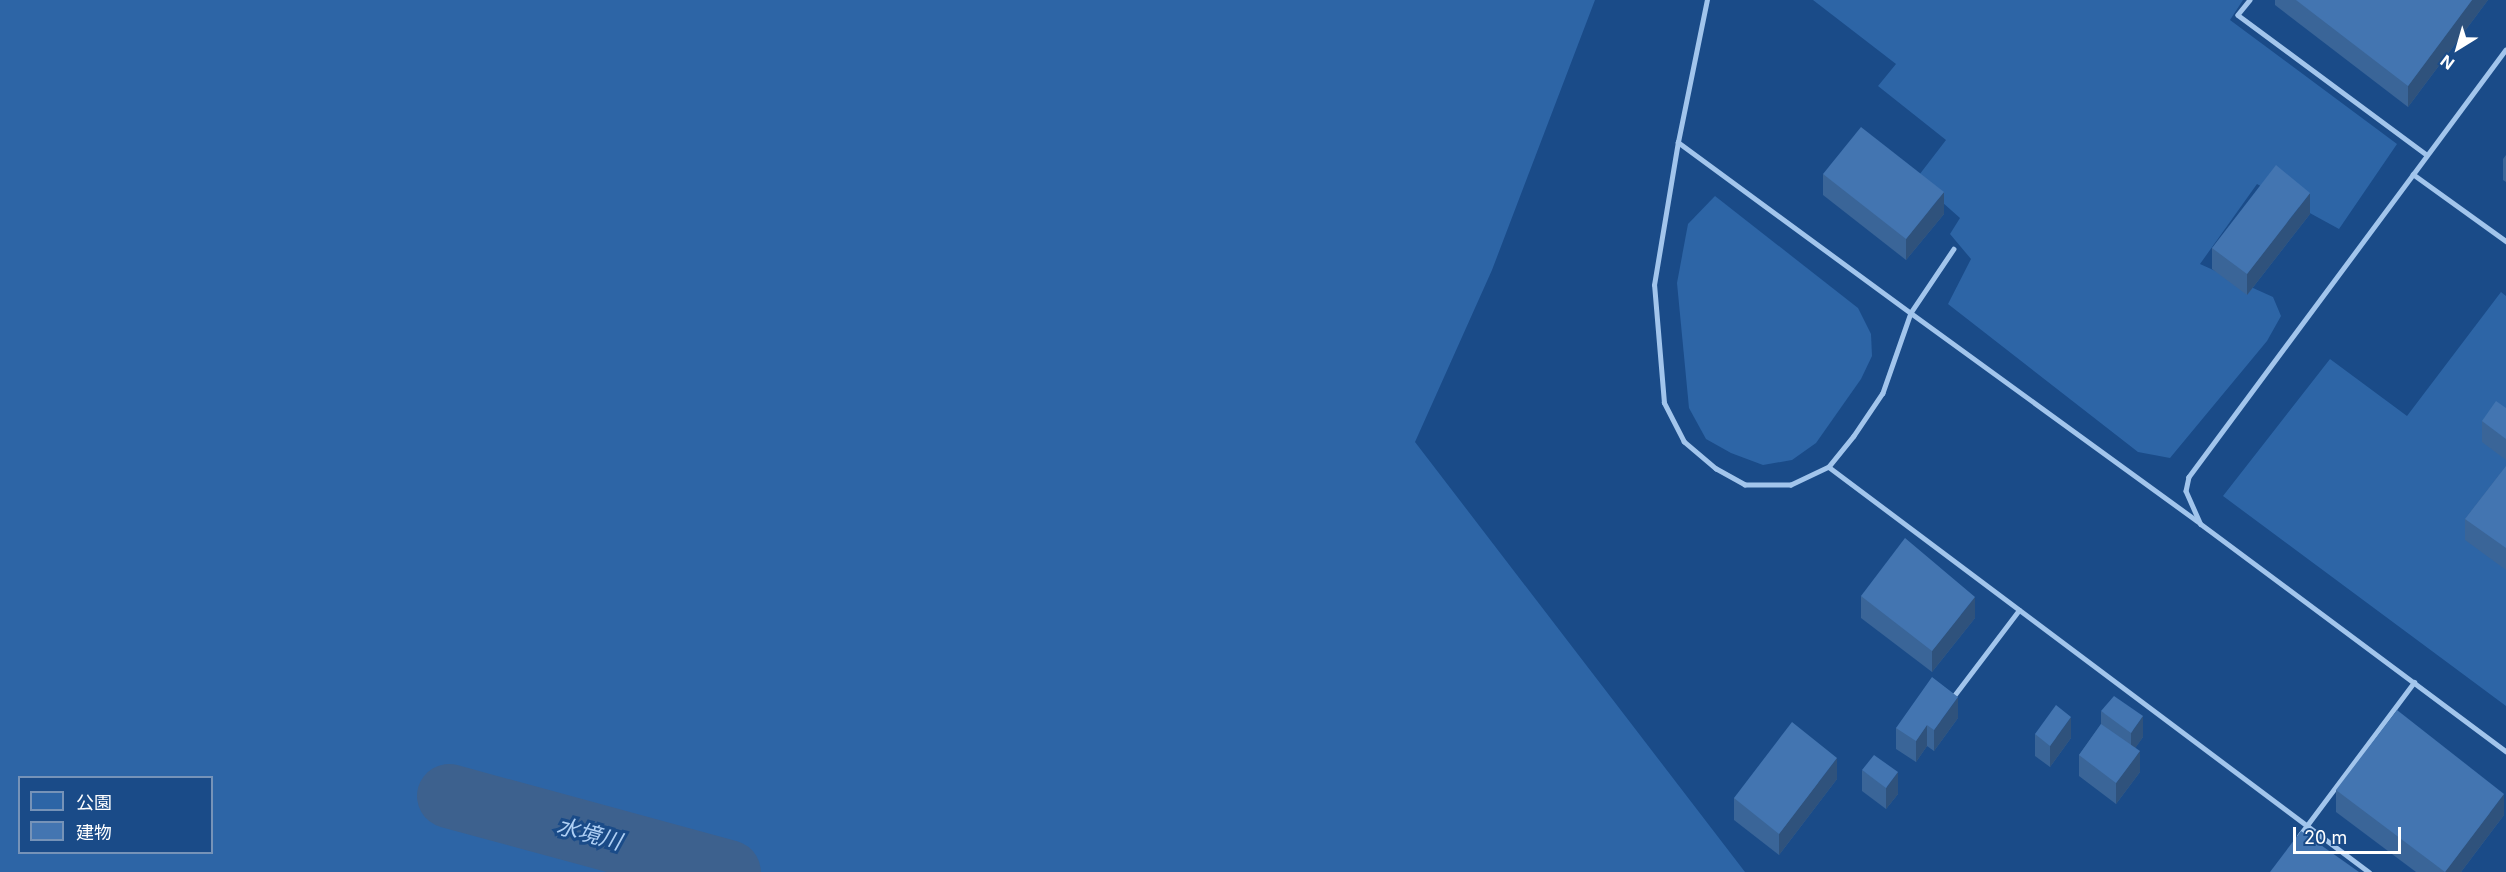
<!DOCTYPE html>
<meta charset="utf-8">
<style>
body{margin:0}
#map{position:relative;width:2506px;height:872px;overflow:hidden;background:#1a4b88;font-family:Inter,"Noto Sans JP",sans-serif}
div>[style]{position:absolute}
.green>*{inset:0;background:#2d65a6}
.river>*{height:64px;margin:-32px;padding:0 32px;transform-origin:32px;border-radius:32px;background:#3d618e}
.lane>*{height:4.5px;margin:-2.25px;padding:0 2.25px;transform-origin:2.25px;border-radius:2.25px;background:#a2c5ec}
.wall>*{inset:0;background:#3a6598}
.shaded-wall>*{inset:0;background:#2f527c}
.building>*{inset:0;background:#4375b1}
span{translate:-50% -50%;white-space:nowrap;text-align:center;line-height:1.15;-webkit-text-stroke:6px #1a4b88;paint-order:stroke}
.water-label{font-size:22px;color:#aecff4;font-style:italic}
.legend{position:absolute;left:18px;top:776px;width:195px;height:78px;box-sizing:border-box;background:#1a4b88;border:2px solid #7693b8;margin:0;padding:8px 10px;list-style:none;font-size:18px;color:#fff}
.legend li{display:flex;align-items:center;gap:12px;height:30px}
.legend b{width:30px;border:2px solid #7693b8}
.north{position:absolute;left:2428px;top:18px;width:60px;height:60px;-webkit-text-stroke:4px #1a4b88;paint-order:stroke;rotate:217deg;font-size:16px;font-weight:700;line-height:24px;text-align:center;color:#fff}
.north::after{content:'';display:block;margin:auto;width:21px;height:27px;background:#fff;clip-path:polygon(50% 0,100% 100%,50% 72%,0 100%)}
.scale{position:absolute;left:2293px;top:827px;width:108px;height:27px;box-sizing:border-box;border:3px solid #fff;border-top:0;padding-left:8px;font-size:18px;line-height:21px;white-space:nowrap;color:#fff;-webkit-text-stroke:4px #1a4b88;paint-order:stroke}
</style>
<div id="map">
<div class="green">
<i style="clip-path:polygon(evenodd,0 0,1595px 0,1492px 270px,1415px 442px,1745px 872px,0 872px,0 0,20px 778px,212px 778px,212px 852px,20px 852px,20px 778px)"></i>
<i style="clip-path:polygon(1813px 0,2243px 0,2230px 20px,2397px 144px,2339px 229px,2257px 184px,2200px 264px,2273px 297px,2281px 316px,2267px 341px,2170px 458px,2138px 452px,1948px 304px,1971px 259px,1950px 234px,1960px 218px,1916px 179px,1946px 140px,1878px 86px,1896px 64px)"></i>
<i style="clip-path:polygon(1715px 196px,1858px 308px,1871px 334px,1872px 356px,1861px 379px,1816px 443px,1792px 460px,1763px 465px,1731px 453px,1706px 439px,1689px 408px,1677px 283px,1688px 224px)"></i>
<i style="clip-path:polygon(2501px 292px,2506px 296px,2506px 706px,2223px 496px,2330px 359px,2407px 416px)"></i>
</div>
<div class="river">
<i style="left:449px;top:796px;width:290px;rotate:15.2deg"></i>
</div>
<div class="lane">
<i style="left:2250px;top:0;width:19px;rotate:129deg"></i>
<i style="left:2238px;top:15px;width:234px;rotate:36.5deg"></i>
<i style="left:2506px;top:50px;width:532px;rotate:126.59deg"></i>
<i style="left:2189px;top:477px;width:14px;rotate:102deg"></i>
<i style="left:2186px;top:491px;width:36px;rotate:66deg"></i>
<i style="left:2201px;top:524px;width:380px;rotate:36.7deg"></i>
<i style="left:1678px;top:142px;width:289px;rotate:36.3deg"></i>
<i style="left:1911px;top:313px;width:85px;rotate:109.3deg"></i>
<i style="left:1883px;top:393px;width:52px;rotate:124deg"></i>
<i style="left:1854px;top:436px;width:40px;rotate:129deg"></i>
<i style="left:1829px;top:467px;width:42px;rotate:154.7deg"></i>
<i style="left:1791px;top:485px;width:46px;rotate:180deg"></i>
<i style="left:1745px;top:485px;width:33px;rotate:-151deg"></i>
<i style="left:1716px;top:469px;width:42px;rotate:-139.8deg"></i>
<i style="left:1684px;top:442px;width:44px;rotate:-117.1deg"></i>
<i style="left:1664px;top:403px;width:118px;rotate:-94.8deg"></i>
<i style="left:1654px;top:285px;width:145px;rotate:-80.5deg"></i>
<i style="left:1678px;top:142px;width:145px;rotate:-78.5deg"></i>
<i style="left:2413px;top:174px;width:115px;rotate:35.8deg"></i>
<i style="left:1954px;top:249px;width:77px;rotate:123.9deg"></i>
<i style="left:1911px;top:313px;width:356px;rotate:36deg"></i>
<i style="left:1829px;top:467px;width:675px;rotate:36.87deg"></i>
<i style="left:1953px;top:697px;width:109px;rotate:-52.8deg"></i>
<i style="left:2299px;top:836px;width:192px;rotate:-53.2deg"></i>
</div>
<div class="wall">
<i style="clip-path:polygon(2275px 0,2488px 0,2408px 107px,2275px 5px)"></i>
<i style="clip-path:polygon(2506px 155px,2506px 182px,2503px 180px,2503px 159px)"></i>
<i style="clip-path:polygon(1823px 174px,1944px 214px,1906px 260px,1823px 195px)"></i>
<i style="clip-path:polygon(2310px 214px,2247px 295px,2212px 269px,2212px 248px)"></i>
<i style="clip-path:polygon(2506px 408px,2506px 460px,2482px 442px,2482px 421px)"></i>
<i style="clip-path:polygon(2506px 466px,2506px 570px,2465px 540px,2465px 519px)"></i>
<i style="clip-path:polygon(1861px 596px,1975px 618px,1932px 672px,1861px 618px)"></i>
<i style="clip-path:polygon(2101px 711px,2143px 737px,2135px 748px,2140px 772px,2116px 804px,2079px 776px,2079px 755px,2101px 724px)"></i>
<i style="clip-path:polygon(1958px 718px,1934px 751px,1927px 746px,1916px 762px,1896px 749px,1896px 728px)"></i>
<i style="clip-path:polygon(2035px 734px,2071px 738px,2050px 767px,2035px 756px)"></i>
<i style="clip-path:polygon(1862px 770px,1898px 794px,1886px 809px,1862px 791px)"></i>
<i style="clip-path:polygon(1837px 779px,1779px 855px,1734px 820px,1734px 798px)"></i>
<i style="clip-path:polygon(2336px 790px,2504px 815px,2461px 872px,2416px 872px,2336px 812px)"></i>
</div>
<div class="shaded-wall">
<i style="clip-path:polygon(2472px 0,2488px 0,2408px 107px,2408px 86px)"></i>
<i style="clip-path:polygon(1944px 192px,1944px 214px,1906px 260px,1906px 239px)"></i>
<i style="clip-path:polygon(2310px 193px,2310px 214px,2247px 295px,2247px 274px)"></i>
<i style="clip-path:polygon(1975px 597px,1975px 618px,1932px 672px,1932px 651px)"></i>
<i style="clip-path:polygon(1958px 697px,1958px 718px,1934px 751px,1934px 730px)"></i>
<i style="clip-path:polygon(2143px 716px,2143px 737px,2131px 754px,2131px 733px)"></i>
<i style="clip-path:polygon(2071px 717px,2071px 738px,2050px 767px,2050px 746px)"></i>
<i style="clip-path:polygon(1927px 725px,1927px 746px,1916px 762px,1916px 741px)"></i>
<i style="clip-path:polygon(2140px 751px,2140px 772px,2116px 804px,2116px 783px)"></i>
<i style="clip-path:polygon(1837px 758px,1837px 779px,1779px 855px,1779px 834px)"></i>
<i style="clip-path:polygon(1898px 772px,1898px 794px,1886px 809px,1886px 788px)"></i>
<i style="clip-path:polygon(2504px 794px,2504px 815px,2461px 872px,2445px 872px)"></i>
</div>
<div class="building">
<i style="clip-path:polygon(2296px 0,2472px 0,2408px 86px)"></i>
<i style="clip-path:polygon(1861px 127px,1944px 192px,1906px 239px,1823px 174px)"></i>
<i style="clip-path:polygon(2276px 165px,2310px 193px,2247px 274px,2212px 248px)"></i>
<i style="clip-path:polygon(2496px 401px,2506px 408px,2506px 439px,2482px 421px)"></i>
<i style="clip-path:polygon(2506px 466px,2506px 548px,2465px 519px)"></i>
<i style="clip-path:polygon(1905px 538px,1975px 597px,1932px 651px,1861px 596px)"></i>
<i style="clip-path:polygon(1932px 677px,1958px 697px,1934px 730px,1927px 725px,1916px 741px,1896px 728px)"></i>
<i style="clip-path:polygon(2114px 696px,2143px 716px,2131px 733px,2101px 711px)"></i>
<i style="clip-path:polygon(2056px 705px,2071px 717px,2050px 746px,2035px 734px)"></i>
<i style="clip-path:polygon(2397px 710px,2504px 794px,2445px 872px,2336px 790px)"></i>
<i style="clip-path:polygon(1792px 722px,1837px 758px,1779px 834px,1734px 798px)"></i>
<i style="clip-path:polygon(2101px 724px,2140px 751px,2116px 783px,2079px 755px)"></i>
<i style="clip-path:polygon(1874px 755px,1898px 772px,1886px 788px,1862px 770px)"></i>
<i style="clip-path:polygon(2301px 831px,2359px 872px,2270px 872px)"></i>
</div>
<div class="water-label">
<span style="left:589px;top:834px;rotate:15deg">水境川</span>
</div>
<ul class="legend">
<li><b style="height:16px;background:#2d65a6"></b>公園</li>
<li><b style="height:16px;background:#4375b1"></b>建物</li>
</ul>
<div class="north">N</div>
<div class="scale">20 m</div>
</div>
